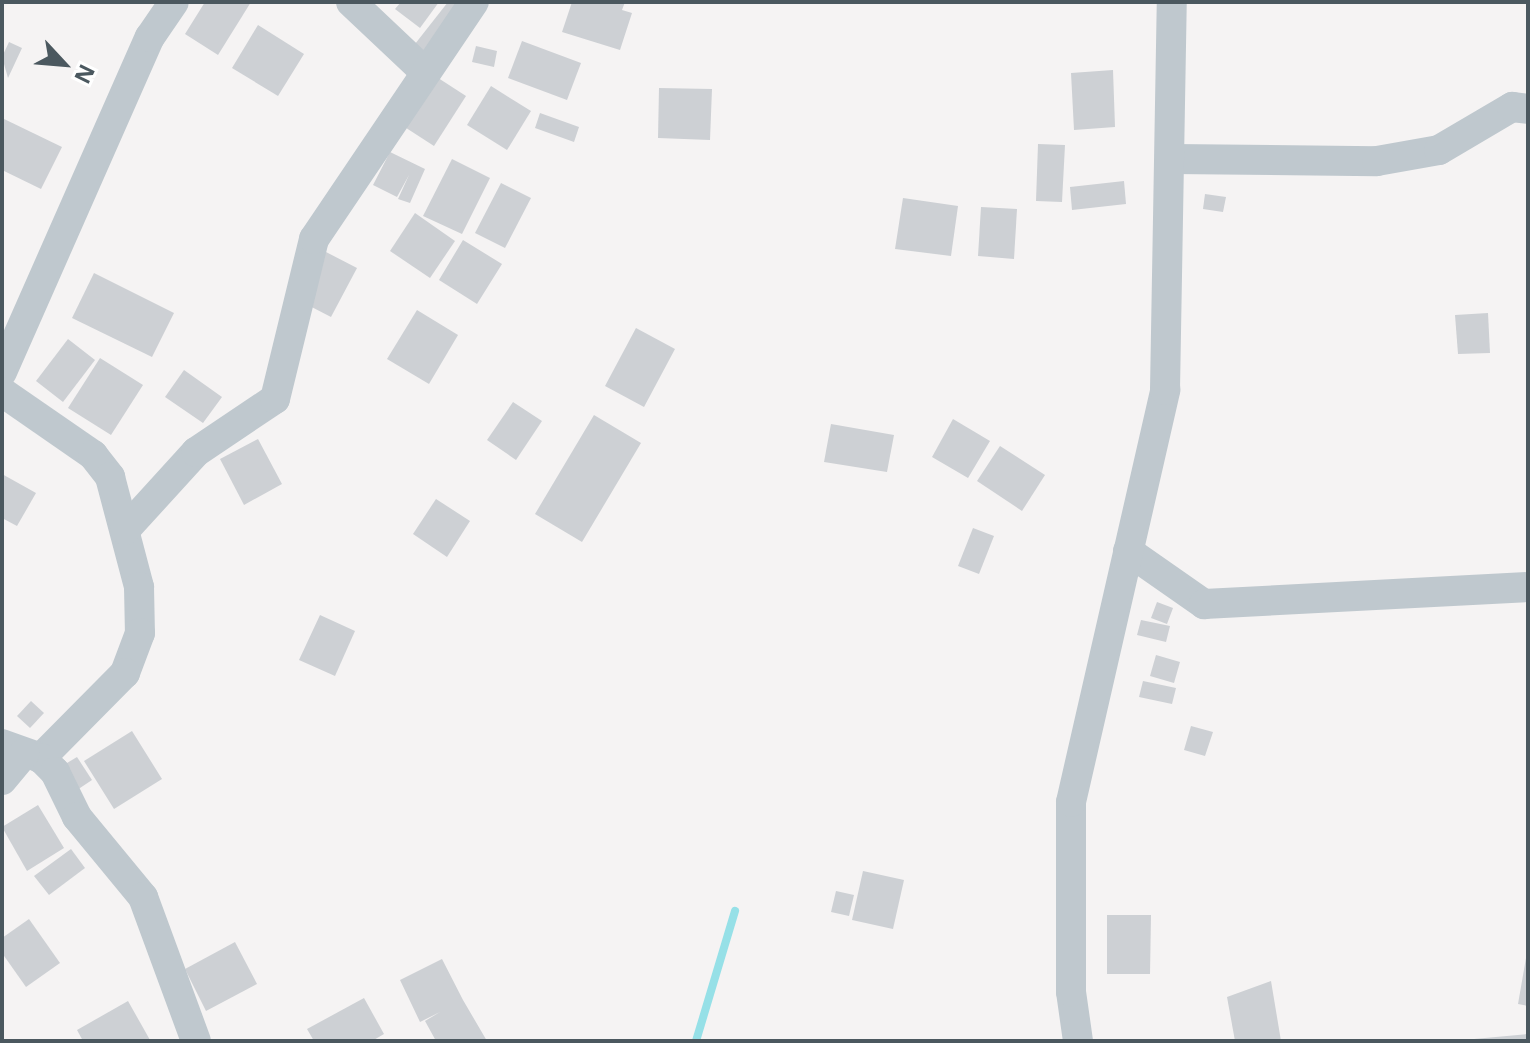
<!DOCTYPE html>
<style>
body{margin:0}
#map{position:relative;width:1530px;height:1043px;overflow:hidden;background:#f5f3f3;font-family:"Open Sans",sans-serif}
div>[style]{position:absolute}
.stream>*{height:8px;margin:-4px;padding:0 4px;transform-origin:4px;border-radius:4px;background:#96e0e7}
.building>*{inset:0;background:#cdd0d4}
.street>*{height:30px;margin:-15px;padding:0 15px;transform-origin:15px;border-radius:15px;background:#bfc8ce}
span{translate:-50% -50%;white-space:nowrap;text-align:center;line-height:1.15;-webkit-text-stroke:6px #fff;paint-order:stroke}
.frame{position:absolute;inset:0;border:4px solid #4b585f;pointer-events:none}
.north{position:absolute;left:24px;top:24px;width:80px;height:80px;-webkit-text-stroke:6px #fff;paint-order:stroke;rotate:116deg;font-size:22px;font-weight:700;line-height:32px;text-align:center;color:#4b585f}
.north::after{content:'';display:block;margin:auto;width:28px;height:36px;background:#4b585f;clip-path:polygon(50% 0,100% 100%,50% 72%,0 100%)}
</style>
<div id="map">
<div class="stream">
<i style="left:696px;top:1041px;width:136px;rotate:-73.3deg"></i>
</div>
<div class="building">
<i style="clip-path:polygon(205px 2px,251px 2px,218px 55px,185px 34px)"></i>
<i style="clip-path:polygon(401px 2px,439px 2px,420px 28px,395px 9px)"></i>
<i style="clip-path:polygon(448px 2px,462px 2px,427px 53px,415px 44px)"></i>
<i style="clip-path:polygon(572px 2px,625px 2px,622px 10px,632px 13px,620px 50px,562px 32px)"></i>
<i style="clip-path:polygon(258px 25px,304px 54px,278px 96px,232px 68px)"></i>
<i style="clip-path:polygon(522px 41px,581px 63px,567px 100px,508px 78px)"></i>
<i style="clip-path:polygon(9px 42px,22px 48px,8px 78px,2px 57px)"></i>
<i style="clip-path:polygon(476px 46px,497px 51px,494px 67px,472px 62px)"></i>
<i style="clip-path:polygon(1113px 70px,1115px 127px,1074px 130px,1071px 73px)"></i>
<i style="clip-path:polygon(432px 74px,466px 96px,434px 146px,400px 124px)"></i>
<i style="clip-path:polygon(491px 86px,531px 111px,507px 150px,467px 125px)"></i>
<i style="clip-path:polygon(659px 88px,712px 89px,710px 140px,658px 138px)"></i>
<i style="clip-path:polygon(540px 113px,579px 127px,574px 142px,535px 128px)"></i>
<i style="clip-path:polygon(2px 118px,62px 147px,41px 189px,2px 170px)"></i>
<i style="clip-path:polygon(1038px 144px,1065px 145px,1062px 202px,1036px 201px)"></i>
<i style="clip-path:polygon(390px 152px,425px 169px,410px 203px,398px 199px,409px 175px,397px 197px,373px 185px)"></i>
<i style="clip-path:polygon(452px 159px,490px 178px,462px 234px,423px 216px)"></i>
<i style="clip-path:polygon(1124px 181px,1126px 204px,1072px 210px,1070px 187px)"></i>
<i style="clip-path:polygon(501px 183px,531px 198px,505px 248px,475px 233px)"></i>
<i style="clip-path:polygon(1205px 194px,1226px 197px,1223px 212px,1203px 209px)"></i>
<i style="clip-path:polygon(903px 198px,958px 206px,951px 256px,895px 249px)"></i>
<i style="clip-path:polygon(981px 207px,1017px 209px,1014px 259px,978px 256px)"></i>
<i style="clip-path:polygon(415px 213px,455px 241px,430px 278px,390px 251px)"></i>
<i style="clip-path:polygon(463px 240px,502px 264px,477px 304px,439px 280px)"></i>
<i style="clip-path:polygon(326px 252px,357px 268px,331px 317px,300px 301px)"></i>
<i style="clip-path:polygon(94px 273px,174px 313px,152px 357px,72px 318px)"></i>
<i style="clip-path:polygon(417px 310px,458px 335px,429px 384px,387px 359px)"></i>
<i style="clip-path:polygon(1488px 313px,1490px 353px,1458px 354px,1455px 315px)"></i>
<i style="clip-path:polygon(636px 328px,675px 349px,644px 407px,605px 386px)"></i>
<i style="clip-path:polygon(68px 339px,95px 360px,63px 402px,36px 381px)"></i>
<i style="clip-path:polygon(100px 358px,143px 385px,111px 435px,68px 408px)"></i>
<i style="clip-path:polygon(184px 370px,222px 397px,203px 423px,165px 397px)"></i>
<i style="clip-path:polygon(513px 402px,542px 421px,516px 460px,487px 440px)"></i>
<i style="clip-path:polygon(594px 415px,641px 443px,582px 542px,535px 514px)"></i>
<i style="clip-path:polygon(953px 419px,990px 441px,968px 478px,932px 457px)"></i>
<i style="clip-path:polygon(831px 424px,894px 435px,887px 472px,824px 462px)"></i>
<i style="clip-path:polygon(258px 439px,282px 484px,244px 505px,220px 459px)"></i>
<i style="clip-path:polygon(1000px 446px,1045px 475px,1022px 511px,977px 481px)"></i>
<i style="clip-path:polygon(2px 474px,36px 493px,17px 526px,2px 518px)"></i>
<i style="clip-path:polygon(436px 499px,470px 521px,447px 557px,413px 534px)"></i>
<i style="clip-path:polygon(973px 528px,994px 536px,979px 574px,958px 566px)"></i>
<i style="clip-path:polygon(1157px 602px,1173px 608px,1167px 624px,1151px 618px)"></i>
<i style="clip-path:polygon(320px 615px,355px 631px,335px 676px,299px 660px)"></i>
<i style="clip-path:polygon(1141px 620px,1170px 626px,1166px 642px,1137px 635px)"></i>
<i style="clip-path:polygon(1156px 655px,1180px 662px,1174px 683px,1150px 676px)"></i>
<i style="clip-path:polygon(1143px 681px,1176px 688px,1172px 704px,1139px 697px)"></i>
<i style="clip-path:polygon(31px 701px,44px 713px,30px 728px,17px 716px)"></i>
<i style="clip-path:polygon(1191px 726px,1213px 732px,1205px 756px,1184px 750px)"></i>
<i style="clip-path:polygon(132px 731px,162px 779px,114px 809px,84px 761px)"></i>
<i style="clip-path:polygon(77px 757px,92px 780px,77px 790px,62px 766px)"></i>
<i style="clip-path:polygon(38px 805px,64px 848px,27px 871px,2px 827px)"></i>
<i style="clip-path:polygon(71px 849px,85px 868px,49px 895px,34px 876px)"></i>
<i style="clip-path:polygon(863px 871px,904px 880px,893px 929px,852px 920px)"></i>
<i style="clip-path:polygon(836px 891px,854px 895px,849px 916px,831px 912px)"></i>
<i style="clip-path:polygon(1107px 915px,1151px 915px,1150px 974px,1107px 974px)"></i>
<i style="clip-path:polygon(29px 919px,60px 963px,26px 987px,2px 953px,2px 938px)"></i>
<i style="clip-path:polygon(235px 942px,257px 984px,206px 1011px,185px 969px)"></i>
<i style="clip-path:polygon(1526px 958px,1528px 958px,1528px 1006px,1518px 1004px)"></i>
<i style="clip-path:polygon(442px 959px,463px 1000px,487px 1041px,436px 1041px,425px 1021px,440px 1012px,420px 1022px,400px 980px)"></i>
<i style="clip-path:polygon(1271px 981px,1281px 1041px,1235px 1041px,1227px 997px)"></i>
<i style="clip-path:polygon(364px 998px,384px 1034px,372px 1041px,314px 1041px,307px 1029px)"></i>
<i style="clip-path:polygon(128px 1001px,150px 1040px,83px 1041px,77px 1030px)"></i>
<i style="clip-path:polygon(1528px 1034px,1528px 1041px,1474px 1041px,1474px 1039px)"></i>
</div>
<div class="street">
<i style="left:351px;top:2px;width:100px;rotate:43.4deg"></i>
<i style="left:1173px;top:159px;width:204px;rotate:0.6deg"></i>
<i style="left:1377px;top:161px;width:63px;rotate:-10.1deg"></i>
<i style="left:1439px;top:150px;width:85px;rotate:-30.5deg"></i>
<i style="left:1512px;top:107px;width:16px;rotate:7deg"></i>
<i style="left:2px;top:372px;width:366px;rotate:-66.2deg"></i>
<i style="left:150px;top:37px;width:42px;rotate:-55.6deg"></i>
<i style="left:2px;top:392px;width:111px;rotate:34.7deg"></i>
<i style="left:93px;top:455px;width:28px;rotate:52deg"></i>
<i style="left:110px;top:477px;width:114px;rotate:75.2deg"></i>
<i style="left:139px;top:587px;width:46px;rotate:88.8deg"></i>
<i style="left:140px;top:633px;width:43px;rotate:110.6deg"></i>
<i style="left:125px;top:673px;width:120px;rotate:134.7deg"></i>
<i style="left:125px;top:530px;width:105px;rotate:-47.7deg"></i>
<i style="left:196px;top:452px;width:95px;rotate:-33.9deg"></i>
<i style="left:275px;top:399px;width:165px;rotate:-76.3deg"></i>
<i style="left:314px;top:239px;width:286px;rotate:-56deg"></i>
<i style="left:1128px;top:551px;width:93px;rotate:34.9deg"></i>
<i style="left:1204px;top:604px;width:324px;rotate:-3deg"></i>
<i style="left:2px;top:744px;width:41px;rotate:19.7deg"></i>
<i style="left:41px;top:758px;width:20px;rotate:45deg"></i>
<i style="left:55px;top:772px;width:50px;rotate:63.9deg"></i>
<i style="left:77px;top:817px;width:104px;rotate:50.5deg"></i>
<i style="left:143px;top:897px;width:153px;rotate:69.8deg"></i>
<i style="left:2px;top:780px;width:35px;rotate:-50deg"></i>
<i style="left:1078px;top:1041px;width:49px;rotate:-98.1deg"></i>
<i style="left:1071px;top:992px;width:190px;rotate:-90deg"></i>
<i style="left:1071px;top:802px;width:423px;rotate:-77.1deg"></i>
<i style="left:1165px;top:390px;width:388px;rotate:-89deg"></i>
</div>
<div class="frame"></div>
<div class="north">N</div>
</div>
